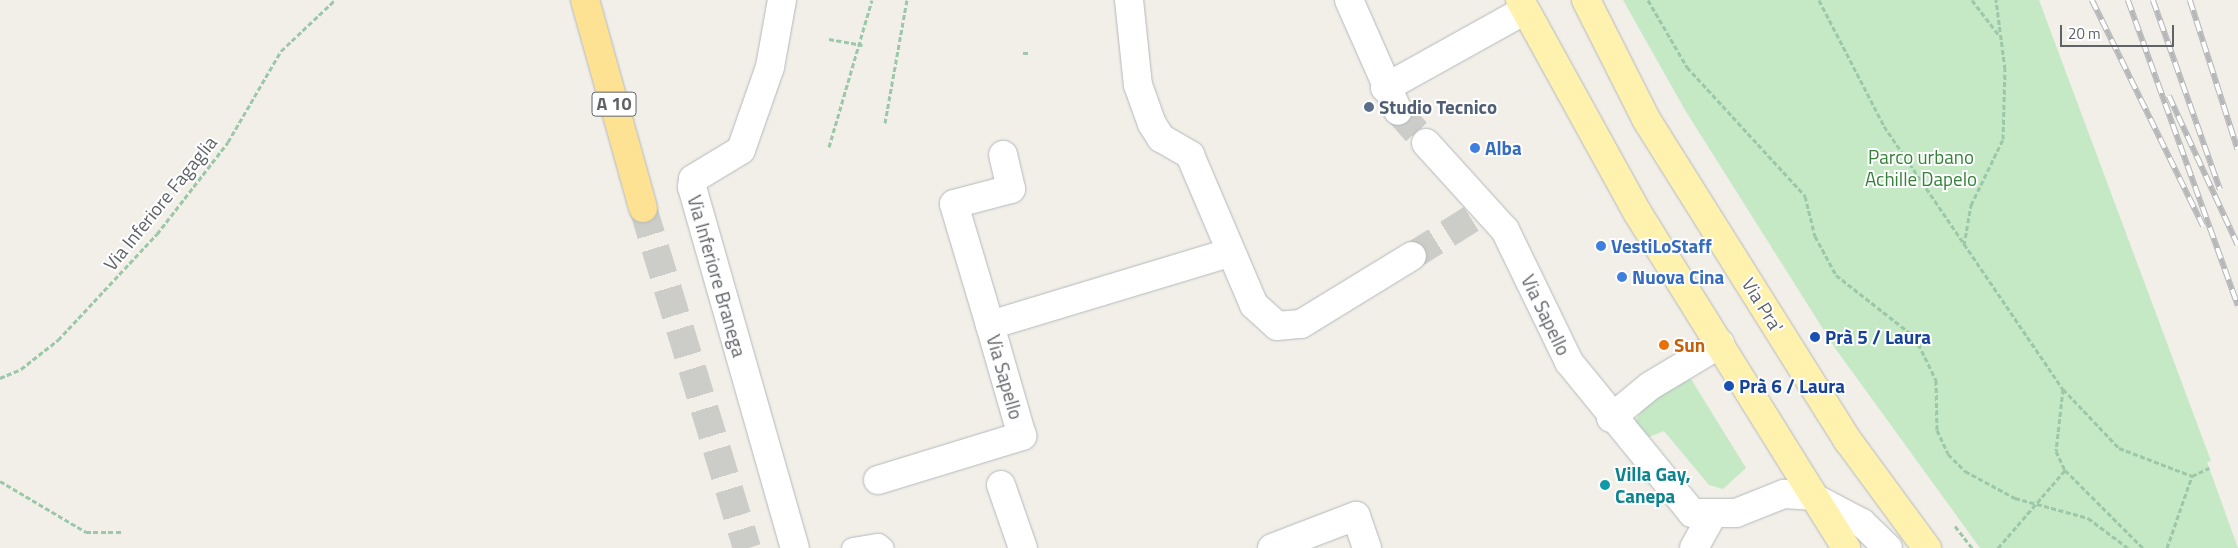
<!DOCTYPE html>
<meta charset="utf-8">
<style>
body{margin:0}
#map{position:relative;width:2238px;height:548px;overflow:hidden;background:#f1efe8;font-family:"Titillium Web",sans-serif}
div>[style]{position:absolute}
.green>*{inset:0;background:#c5e8c5}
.minor-tunnel>*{height:28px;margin-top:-14px;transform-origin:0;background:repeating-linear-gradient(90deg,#ccccc8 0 28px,transparent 0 42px)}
.motorway-tunnel>*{height:28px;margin-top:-14px;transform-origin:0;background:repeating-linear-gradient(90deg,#ccccc8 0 28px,transparent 0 42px)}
.path>*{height:3px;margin-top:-1.5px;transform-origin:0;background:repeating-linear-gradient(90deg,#9cc7a9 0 5px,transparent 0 7.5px)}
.roads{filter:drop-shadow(0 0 1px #b5b8bc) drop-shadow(0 0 1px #b5b8bc)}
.service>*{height:21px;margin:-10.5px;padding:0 10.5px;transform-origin:10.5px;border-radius:10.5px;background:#fff}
.pedestrian>*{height:28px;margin:-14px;padding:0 14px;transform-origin:14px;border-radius:14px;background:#fff}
.minor>*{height:28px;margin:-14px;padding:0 14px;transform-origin:14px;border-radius:14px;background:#fff}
.primary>*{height:28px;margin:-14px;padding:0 14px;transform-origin:14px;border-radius:14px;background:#fff2af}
.motorway>*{height:28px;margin:-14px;padding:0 14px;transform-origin:14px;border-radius:14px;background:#fde293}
.rail>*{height:5.5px;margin-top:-2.75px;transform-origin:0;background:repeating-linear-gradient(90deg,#fff 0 11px,#b6b7b8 0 22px);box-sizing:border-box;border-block:1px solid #b6b7b8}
.dots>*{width:14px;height:14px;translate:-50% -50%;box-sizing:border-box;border:2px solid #fff;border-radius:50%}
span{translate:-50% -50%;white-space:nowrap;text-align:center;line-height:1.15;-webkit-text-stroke:4px #fff;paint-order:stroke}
.shield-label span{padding:1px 4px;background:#fff;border:1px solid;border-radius:4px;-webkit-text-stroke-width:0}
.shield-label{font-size:18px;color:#5f6368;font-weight:700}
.service-label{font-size:19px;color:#4e5e75;font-weight:700}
.left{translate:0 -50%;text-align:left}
.shop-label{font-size:19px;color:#366cbe;font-weight:700}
.park-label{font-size:19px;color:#348238}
.street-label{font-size:19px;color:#5f6368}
.transit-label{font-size:19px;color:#164399;font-weight:700}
.food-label{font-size:19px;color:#c56008;font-weight:700}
.culture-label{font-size:19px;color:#0d838f;font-weight:700}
.scale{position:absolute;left:2060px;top:25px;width:114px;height:22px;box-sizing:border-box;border:2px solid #5f6368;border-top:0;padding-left:6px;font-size:15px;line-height:18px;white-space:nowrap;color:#5f6368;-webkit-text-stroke:4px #fff;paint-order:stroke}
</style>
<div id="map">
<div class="green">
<i style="clip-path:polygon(1623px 0,2039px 0,2211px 461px,2207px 462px,2238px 548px,1980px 548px,1835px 348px,1685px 110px)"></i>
<i style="clip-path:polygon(1691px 379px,1746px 468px,1723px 489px,1709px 485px,1664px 431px,1649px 437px,1634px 422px,1652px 396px)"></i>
</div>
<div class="minor-tunnel">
<i style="left:1398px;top:111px;width:43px;rotate:48.8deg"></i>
<i style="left:1412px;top:256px;width:70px;rotate:-32.1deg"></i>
</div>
<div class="motorway-tunnel">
<i style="left:643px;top:208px;width:356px;rotate:73deg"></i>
</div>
<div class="path">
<i style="left:1648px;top:0;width:78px;rotate:59.8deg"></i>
<i style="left:1687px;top:67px;width:175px;rotate:47.5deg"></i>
<i style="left:1805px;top:196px;width:41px;rotate:76deg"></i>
<i style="left:1815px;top:236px;width:44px;rotate:61.7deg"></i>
<i style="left:1836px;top:275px;width:100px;rotate:38.1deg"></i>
<i style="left:1915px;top:337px;width:48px;rotate:64deg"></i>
<i style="left:1936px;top:380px;width:50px;rotate:88.9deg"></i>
<i style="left:1937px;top:430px;width:26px;rotate:65deg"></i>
<i style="left:1948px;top:454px;width:24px;rotate:45deg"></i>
<i style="left:1965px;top:471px;width:57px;rotate:28.4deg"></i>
<i style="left:2015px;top:498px;width:76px;rotate:15.3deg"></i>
<i style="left:2088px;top:518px;width:50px;rotate:36.9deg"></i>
<i style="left:1819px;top:0;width:142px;rotate:62.7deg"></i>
<i style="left:1884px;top:126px;width:318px;rotate:55.8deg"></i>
<i style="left:2063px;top:389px;width:81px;rotate:46.5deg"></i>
<i style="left:2119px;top:448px;width:78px;rotate:21deg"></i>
<i style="left:2192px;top:476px;width:19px;rotate:-25deg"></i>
<i style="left:1972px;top:0;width:43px;rotate:52.6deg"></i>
<i style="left:829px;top:39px;width:34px;rotate:10deg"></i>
<i style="left:1023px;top:53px;width:6px"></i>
<i style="left:885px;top:123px;width:125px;rotate:-79.9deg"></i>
<i style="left:829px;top:147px;width:153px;rotate:-73.7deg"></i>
<i style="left:1964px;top:245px;width:41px;rotate:-80.1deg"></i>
<i style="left:1971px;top:205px;width:73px;rotate:-64.1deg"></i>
<i style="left:2003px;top:139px;width:70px;rotate:-88.4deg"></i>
<i style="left:2005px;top:69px;width:70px;rotate:-97.4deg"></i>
<i style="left:0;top:378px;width:23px;rotate:-23deg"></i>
<i style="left:21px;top:369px;width:47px;rotate:-38.1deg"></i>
<i style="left:58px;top:340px;width:145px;rotate:-47deg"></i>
<i style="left:157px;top:234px;width:116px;rotate:-52.3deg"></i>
<i style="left:228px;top:142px;width:105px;rotate:-59.8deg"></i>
<i style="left:281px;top:51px;width:74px;rotate:-43.4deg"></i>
<i style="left:2063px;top:389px;width:62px;rotate:96.4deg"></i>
<i style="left:2056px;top:451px;width:21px;rotate:65deg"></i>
<i style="left:2065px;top:470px;width:110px;rotate:45deg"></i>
<i style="left:0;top:481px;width:100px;rotate:30.7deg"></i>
<i style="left:86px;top:532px;width:37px"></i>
<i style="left:1955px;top:526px;width:28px;rotate:52deg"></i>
<i style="left:1998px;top:548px;width:103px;rotate:-49.3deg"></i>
<i style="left:2167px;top:548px;width:76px;rotate:-70.9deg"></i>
</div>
<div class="roads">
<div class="service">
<i style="left:852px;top:548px;width:26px;rotate:-9deg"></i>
<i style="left:878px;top:544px;width:6px;rotate:39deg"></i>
</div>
<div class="pedestrian">
<i style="left:1385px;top:88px;width:160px;rotate:-29.1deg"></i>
<i style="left:1611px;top:418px;width:50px;rotate:-39.4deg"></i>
<i style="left:1650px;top:386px;width:82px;rotate:-31deg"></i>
<i style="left:1694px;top:548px;width:37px;rotate:-61deg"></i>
</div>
<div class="minor">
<i style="left:782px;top:0;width:68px;rotate:100.2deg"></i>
<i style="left:770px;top:67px;width:88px;rotate:109.3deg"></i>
<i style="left:741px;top:150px;width:56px;rotate:148.9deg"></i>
<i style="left:693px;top:179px;width:8px;rotate:97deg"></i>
<i style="left:692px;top:187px;width:375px;rotate:74.1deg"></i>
<i style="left:1129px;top:0;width:85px;rotate:84deg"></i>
<i style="left:1138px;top:85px;width:41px;rotate:70.3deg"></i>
<i style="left:1152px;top:124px;width:17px;rotate:57deg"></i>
<i style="left:1161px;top:138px;width:34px;rotate:30deg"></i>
<i style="left:1190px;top:155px;width:163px;rotate:66.9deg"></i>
<i style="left:1254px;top:305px;width:31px;rotate:42deg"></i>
<i style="left:1277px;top:326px;width:24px;rotate:-5deg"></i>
<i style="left:1301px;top:324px;width:130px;rotate:-31.5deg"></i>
<i style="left:1349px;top:0;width:121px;rotate:66.2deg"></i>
<i style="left:1426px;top:143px;width:118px;rotate:47.8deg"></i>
<i style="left:1505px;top:230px;width:147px;rotate:64.1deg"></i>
<i style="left:1569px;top:362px;width:195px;rotate:50.8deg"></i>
<i style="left:1692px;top:513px;width:44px"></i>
<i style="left:1736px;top:513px;width:52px;rotate:-21.6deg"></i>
<i style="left:1784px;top:494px;width:27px;rotate:4deg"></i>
<i style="left:1811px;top:496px;width:58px;rotate:27.9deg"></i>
<i style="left:1862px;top:523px;width:36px;rotate:44deg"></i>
<i style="left:990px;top:325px;width:126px;rotate:-106.6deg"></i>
<i style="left:954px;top:204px;width:59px;rotate:-14.7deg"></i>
<i style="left:1011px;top:189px;width:35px;rotate:-103deg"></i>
<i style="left:878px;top:480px;width:151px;rotate:-17deg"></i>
<i style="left:1022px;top:436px;width:116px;rotate:-106.1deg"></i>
<i style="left:990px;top:325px;width:249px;rotate:-16.8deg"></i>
<i style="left:1001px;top:485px;width:67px;rotate:70.8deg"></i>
<i style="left:1272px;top:548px;width:90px;rotate:-20.9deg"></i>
<i style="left:1356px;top:516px;width:34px;rotate:71deg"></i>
</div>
<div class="primary">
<i style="left:1520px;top:0;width:242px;rotate:61.1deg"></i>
<i style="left:1637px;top:212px;width:396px;rotate:58.1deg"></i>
<i style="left:1586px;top:0;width:133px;rotate:63.2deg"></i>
<i style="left:1646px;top:119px;width:381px;rotate:57.9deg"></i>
<i style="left:1849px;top:442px;width:132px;rotate:53.7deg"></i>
</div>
<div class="motorway">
<i style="left:585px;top:0;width:216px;rotate:74.4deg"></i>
</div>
</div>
<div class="rail">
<i style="left:2092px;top:0;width:252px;rotate:63.8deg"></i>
<i style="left:2128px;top:0;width:325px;rotate:70.2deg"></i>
<i style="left:2153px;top:0;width:201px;rotate:70.5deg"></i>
<i style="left:2190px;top:0;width:157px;rotate:72.3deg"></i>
<i style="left:2169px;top:96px;width:164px;rotate:65.2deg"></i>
</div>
<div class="dots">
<i style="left:1369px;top:107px;background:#5c6f8a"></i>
<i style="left:1475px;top:148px;background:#3f7fe0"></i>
<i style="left:1601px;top:246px;background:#3f7fe0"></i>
<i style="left:1622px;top:277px;background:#3f7fe0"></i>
<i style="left:1815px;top:337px;background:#1a4fb4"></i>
<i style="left:1664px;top:345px;background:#e8710a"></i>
<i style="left:1729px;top:386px;background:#1a4fb4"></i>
<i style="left:1605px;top:485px;background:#0f9aa8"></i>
</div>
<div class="shield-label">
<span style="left:614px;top:104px">A 10</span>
</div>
<div class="service-label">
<span class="left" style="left:1379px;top:107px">Studio Tecnico</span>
</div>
<div class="shop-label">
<span class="left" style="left:1485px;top:148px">Alba</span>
<span class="left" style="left:1611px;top:246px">VestiLoStaff</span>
<span class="left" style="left:1632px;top:277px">Nuova Cina</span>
</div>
<div class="park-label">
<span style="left:1921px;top:168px">Parco urbano<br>Achille Dapelo</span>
</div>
<div class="street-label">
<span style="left:160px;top:203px;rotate:-51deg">Via Inferiore Fagaglia</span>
<span style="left:717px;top:276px;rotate:74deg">Via Inferiore Branega</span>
<span style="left:1763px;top:305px;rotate:58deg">Via Pra'</span>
<span style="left:1546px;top:315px;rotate:64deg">Via Sapello</span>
<span style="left:1005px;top:377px;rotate:74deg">Via Sapello</span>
</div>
<div class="transit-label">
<span class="left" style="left:1825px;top:337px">Prà 5 / Laura</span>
<span class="left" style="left:1739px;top:386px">Prà 6 / Laura</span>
</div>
<div class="food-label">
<span class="left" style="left:1674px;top:345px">Sun</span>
</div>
<div class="culture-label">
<span class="left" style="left:1615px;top:485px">Villa Gay,<br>Canepa</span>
</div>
<div class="scale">20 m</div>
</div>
